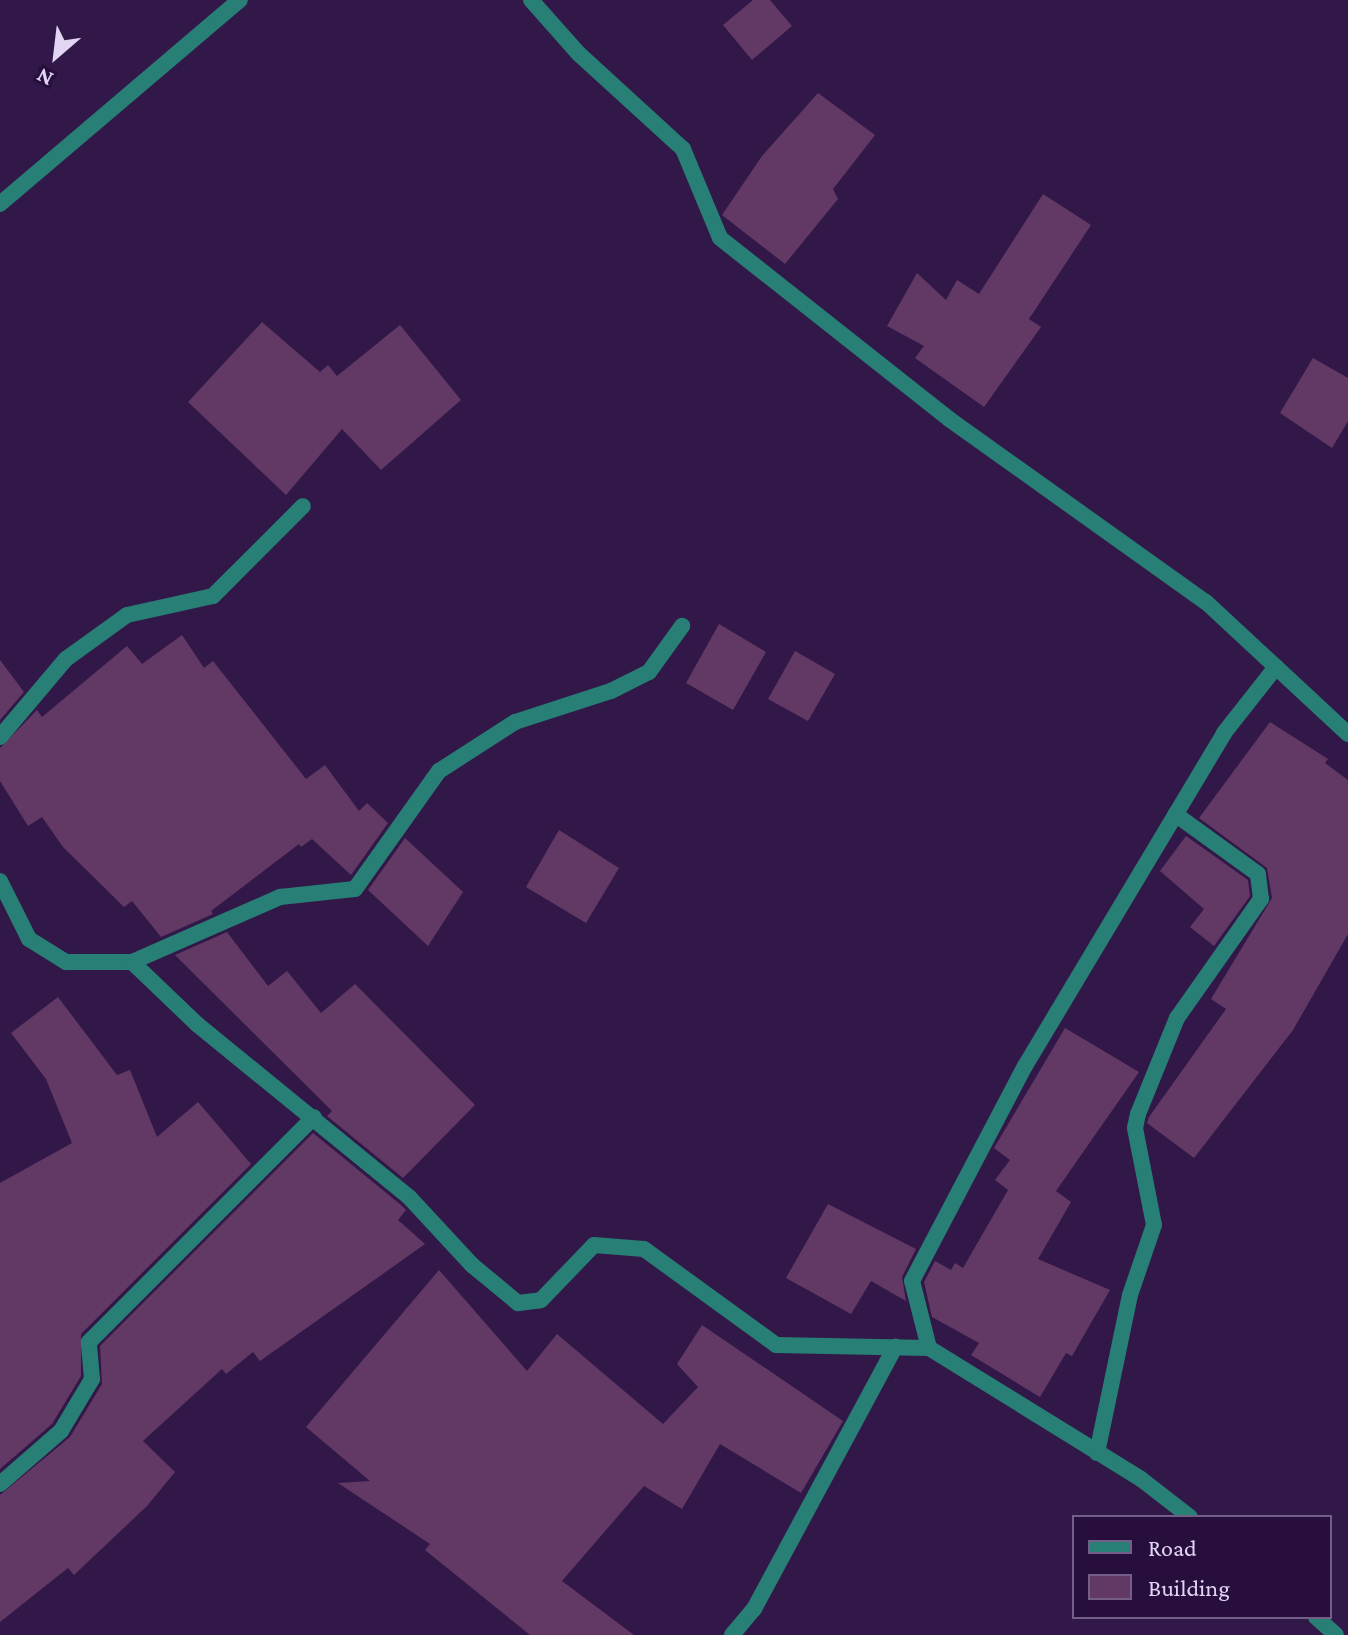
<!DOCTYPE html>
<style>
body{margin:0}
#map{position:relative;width:1348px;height:1635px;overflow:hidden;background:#311848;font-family:"Crimson Pro",serif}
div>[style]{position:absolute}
.building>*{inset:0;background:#623964}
.street>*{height:16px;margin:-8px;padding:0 8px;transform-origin:8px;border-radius:8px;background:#287f76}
span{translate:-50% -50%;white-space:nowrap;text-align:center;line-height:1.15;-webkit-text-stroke:6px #270e3d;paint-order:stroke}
.legend{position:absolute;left:1072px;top:1515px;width:260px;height:104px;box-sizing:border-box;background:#270e3d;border:2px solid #725e86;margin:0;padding:10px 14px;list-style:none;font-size:24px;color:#e2d5f3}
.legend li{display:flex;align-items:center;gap:16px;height:40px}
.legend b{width:40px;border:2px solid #725e86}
.north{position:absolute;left:16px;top:16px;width:80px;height:80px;-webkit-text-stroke:6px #270e3d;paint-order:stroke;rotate:208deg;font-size:22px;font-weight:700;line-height:32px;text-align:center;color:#e2d5f3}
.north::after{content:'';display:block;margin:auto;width:28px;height:36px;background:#e2d5f3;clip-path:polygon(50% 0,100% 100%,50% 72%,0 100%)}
</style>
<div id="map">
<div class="building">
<i style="clip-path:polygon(753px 0,770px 0,792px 26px,752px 60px,723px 25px)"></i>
<i style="clip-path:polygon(818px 93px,875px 135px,833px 189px,838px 199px,785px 264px,722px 215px,762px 156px)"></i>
<i style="clip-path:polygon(1043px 194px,1091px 225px,1029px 319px,1041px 327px,984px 407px,915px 358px,924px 346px,887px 326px,917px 273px,946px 300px,957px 280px,979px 294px)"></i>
<i style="clip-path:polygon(262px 322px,320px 372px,328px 365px,337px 376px,400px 325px,461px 400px,381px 470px,342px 429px,286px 495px,188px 402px)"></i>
<i style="clip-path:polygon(1313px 358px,1348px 378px,1348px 421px,1332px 448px,1280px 413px)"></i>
<i style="clip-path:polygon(719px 624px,766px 652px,733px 710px,686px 683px)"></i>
<i style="clip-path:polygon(182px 635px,204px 668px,213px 661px,306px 779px,325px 765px,359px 811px,367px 803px,388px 823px,351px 875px,312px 839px,301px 847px,299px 844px,211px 911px,213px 914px,161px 937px,132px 901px,124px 907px,63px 847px,42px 817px,28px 826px,0 781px,0 748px,37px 710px,42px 717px,127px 646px,142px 664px)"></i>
<i style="clip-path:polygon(795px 651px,835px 674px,808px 721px,768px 699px)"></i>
<i style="clip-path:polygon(0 660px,24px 692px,0 720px)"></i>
<i style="clip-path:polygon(1270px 722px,1328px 759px,1325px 763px,1348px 780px,1348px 934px,1293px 1030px,1194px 1158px,1147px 1123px,1149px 1117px,1226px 1009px,1211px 999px,1272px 898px,1267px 868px,1199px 818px)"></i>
<i style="clip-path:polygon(559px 830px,619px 868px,586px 923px,526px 887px)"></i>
<i style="clip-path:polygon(1186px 836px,1248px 880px,1250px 896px,1214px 946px,1190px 927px,1204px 909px,1160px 871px)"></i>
<i style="clip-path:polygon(405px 838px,463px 892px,428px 946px,368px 890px)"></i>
<i style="clip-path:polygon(227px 932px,268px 986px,287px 971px,321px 1013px,355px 984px,475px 1105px,403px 1178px,327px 1116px,332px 1111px,175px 955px)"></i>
<i style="clip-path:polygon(58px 997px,117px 1075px,130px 1070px,157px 1137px,198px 1102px,251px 1164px,81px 1334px,81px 1376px,52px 1424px,0 1469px,0 1183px,72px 1143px,46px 1079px,11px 1033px)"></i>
<i style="clip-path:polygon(1065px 1028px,1139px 1072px,1056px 1191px,1071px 1202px,1038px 1259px,1110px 1290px,1072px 1356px,1066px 1353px,1040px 1397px,971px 1355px,979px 1343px,932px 1317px,924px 1282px,935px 1261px,951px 1270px,955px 1263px,963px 1268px,1008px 1190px,995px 1180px,1010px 1160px,994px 1148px)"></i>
<i style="clip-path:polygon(313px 1133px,401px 1205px,406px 1210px,398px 1220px,425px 1244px,260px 1361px,253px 1352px,226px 1374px,222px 1369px,143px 1441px,175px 1472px,147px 1506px,74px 1575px,68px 1568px,0 1622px,0 1495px,70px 1437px,102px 1384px,100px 1346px)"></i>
<i style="clip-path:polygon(828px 1204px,916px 1249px,902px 1277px,906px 1301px,871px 1281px,851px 1314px,786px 1278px)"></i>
<i style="clip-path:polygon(439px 1270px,527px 1371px,557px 1334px,663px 1424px,698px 1387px,677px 1364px,702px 1325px,843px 1421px,801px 1493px,720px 1444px,682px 1509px,644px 1486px,562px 1581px,634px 1635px,530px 1635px,425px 1550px,430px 1544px,338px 1483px,370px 1481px,306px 1427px)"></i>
</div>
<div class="street">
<i style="left:531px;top:0;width:72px;rotate:48.4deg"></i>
<i style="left:579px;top:54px;width:141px;rotate:42.4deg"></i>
<i style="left:683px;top:149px;width:96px;rotate:67.4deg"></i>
<i style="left:720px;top:238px;width:292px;rotate:38.3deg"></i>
<i style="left:949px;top:419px;width:315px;rotate:35.5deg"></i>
<i style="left:1206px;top:602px;width:194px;rotate:42.9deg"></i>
<i style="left:0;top:204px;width:315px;rotate:-40.4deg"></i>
<i style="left:0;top:737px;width:102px;rotate:-49.8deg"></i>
<i style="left:66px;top:659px;width:75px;rotate:-35.8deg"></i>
<i style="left:127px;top:615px;width:88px;rotate:-12.5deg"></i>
<i style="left:213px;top:596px;width:127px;rotate:-45deg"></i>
<i style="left:0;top:881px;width:65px;rotate:63.4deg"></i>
<i style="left:29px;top:939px;width:44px;rotate:31.9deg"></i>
<i style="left:66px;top:962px;width:66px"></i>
<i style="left:132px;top:962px;width:91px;rotate:43.7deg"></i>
<i style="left:198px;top:1025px;width:272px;rotate:39.2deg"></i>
<i style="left:409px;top:1197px;width:93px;rotate:47.2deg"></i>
<i style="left:472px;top:1265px;width:60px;rotate:39.6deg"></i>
<i style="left:518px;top:1303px;width:23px;rotate:-7deg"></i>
<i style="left:541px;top:1300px;width:76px;rotate:-46.1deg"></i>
<i style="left:594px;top:1245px;width:50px;rotate:4.6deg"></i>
<i style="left:644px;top:1249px;width:163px;rotate:36deg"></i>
<i style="left:776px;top:1345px;width:153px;rotate:1.1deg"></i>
<i style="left:929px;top:1348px;width:249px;rotate:31.7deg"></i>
<i style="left:1141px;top:1479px;width:62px;rotate:37.8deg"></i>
<i style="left:132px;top:962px;width:162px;rotate:-23.7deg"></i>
<i style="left:280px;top:897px;width:75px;rotate:-6.1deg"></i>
<i style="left:355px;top:889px;width:145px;rotate:-54.6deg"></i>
<i style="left:439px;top:771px;width:90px;rotate:-32.8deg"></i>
<i style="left:515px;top:722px;width:101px;rotate:-17.9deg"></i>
<i style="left:611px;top:691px;width:42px;rotate:-26.6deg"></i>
<i style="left:649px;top:672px;width:57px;rotate:-54.3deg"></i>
<i style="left:929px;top:1348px;width:69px;rotate:-104.2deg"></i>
<i style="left:912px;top:1281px;width:243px;rotate:-62.3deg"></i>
<i style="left:1025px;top:1066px;width:388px;rotate:-59.1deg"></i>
<i style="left:1224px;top:733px;width:84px;rotate:-51.8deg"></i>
<i style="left:1097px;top:1453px;width:161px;rotate:-78.2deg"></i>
<i style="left:1130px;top:1295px;width:74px;rotate:-71.1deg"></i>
<i style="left:1154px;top:1225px;width:99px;rotate:-101.1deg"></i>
<i style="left:1135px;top:1128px;width:14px;rotate:-78deg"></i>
<i style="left:1138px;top:1114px;width:104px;rotate:-67.9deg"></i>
<i style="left:1177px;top:1018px;width:146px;rotate:-54.8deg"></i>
<i style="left:1261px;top:899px;width:25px;rotate:-97deg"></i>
<i style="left:1258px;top:874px;width:102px;rotate:-144.1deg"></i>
<i style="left:0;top:1484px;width:81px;rotate:-41deg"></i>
<i style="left:61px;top:1431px;width:61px;rotate:-59.2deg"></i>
<i style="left:92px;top:1379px;width:37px;rotate:-95deg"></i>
<i style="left:89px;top:1342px;width:318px;rotate:-45deg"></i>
<i style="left:1316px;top:1617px;width:27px;rotate:42deg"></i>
<i style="left:732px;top:1635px;width:34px;rotate:-50deg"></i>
<i style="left:754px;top:1609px;width:298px;rotate:-61.7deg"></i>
</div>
<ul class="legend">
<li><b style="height:10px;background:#287f76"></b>Road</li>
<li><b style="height:22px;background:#623964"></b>Building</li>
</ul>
<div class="north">N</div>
</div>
